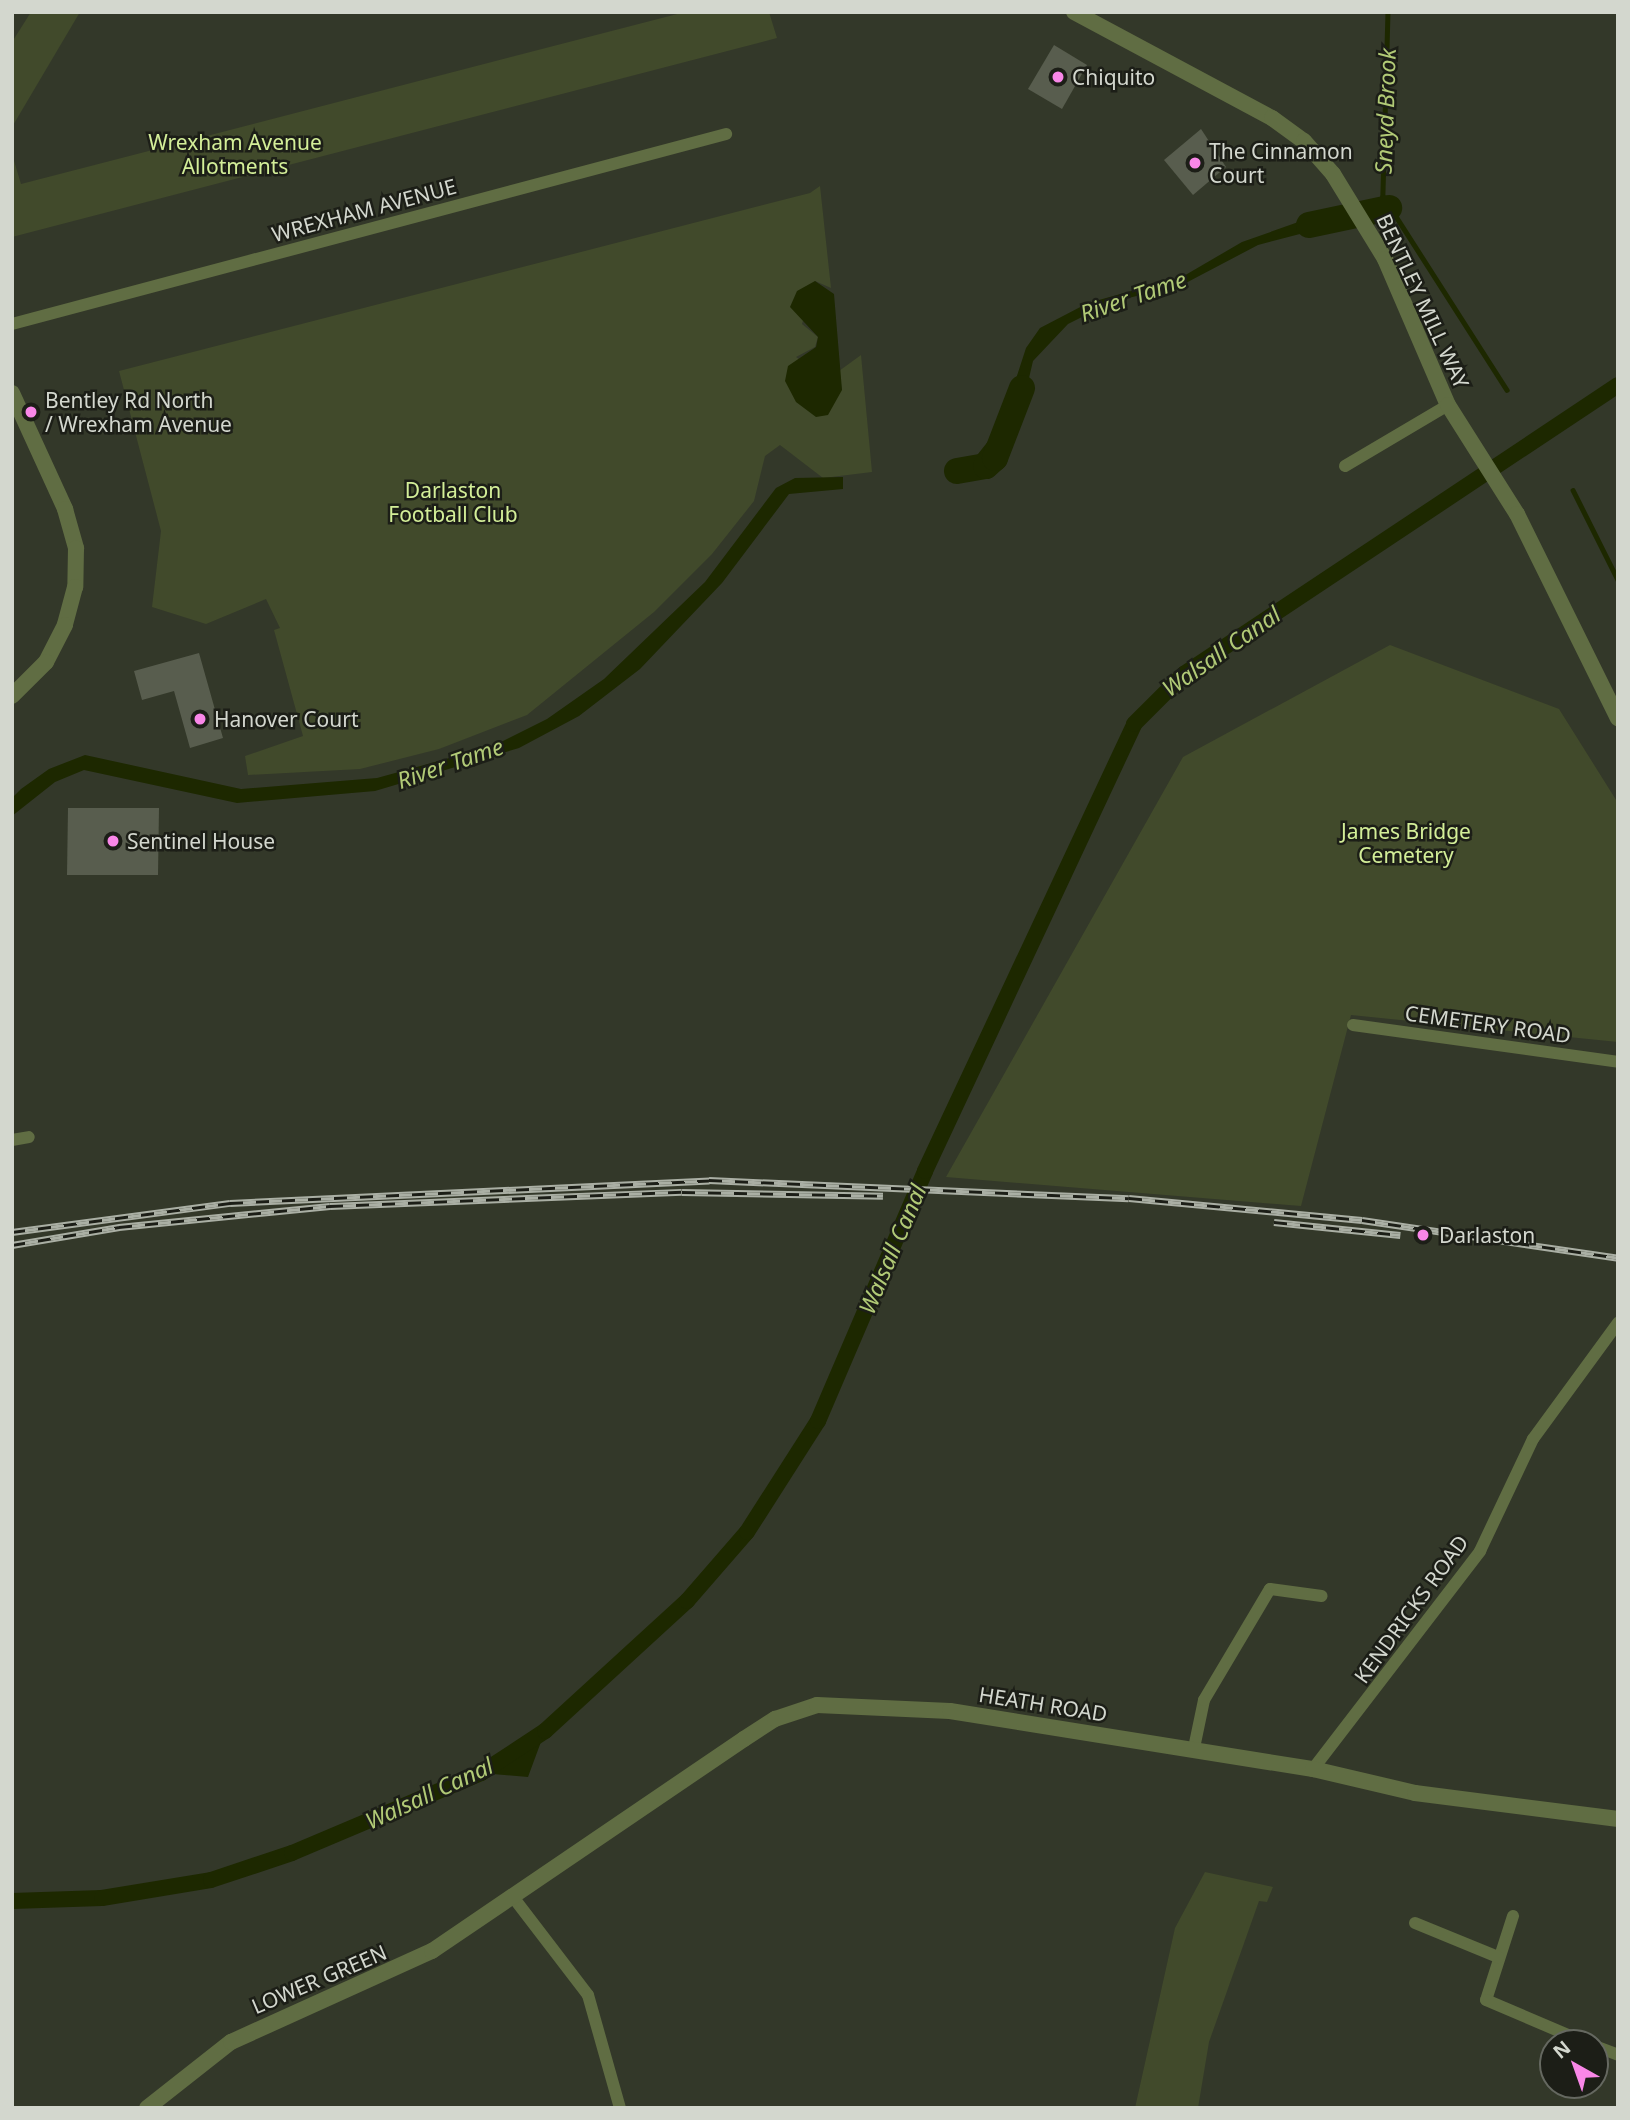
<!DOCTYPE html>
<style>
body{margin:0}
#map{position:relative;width:1630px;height:2120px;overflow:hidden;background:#333829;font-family:"Noto Sans",sans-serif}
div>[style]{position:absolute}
.green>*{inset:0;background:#414a2b}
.water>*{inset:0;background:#1d2800}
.stream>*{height:4.5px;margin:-2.25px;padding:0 2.25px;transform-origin:2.25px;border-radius:2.25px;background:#1d2800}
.canal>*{height:16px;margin:-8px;padding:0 8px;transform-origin:8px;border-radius:8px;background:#1d2800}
.river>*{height:26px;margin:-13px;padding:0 13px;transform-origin:13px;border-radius:13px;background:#1d2800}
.building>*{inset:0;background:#585d4e}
.minor>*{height:12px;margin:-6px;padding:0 6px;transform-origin:6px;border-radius:6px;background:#606d43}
.tertiary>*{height:16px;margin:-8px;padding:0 8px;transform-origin:8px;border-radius:8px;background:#606d43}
.rail>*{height:7px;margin-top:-3.5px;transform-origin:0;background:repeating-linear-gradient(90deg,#1c1e17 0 13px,#aaafa4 0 26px);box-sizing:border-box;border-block:2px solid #aaafa4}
.dots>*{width:19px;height:19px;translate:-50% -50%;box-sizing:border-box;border:4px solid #1c1e17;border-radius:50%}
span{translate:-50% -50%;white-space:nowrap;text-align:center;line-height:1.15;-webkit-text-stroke:5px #1c1e17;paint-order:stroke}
.poi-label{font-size:21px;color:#d3d7ce}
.left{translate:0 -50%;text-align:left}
.park-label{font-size:21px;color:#d3ee98}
.street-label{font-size:21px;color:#d3d7ce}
.water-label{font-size:23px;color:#b1ca76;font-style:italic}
.frame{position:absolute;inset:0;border:14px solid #d3d7ce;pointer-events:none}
.north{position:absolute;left:1539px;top:2029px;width:70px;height:70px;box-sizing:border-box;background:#1c1e17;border:2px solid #656860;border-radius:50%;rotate:320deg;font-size:19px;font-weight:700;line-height:28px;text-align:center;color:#d3d7ce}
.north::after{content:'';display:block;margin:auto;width:24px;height:32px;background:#f987e8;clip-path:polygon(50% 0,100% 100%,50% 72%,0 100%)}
</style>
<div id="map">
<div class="green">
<i style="clip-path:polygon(31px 12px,80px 12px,12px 127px,12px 42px)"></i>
<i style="clip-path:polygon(685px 12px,769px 12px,777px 38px,12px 237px,12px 154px,21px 184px)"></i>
<i style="clip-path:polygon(820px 186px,831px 288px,815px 281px,802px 324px,818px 337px,815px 347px,796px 357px,842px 390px,839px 371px,861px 355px,872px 472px,823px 478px,780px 445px,765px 456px,754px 501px,712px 554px,654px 612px,527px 715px,439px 749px,360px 769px,248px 775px,245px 756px,303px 736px,274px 630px,280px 628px,266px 599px,206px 624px,152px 607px,161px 531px,119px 371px,810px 193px)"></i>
<i style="clip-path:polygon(1390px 645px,1559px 709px,1618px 803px,1618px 1042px,1351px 1015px,1301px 1206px,946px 1177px,1183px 757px)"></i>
<i style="clip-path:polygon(1205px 1872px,1273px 1887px,1267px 1902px,1259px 1901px,1209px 2042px,1198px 2108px,1135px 2108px,1175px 1928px)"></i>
</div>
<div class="water">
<i style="clip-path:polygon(1338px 208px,1346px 222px,1258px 245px,1182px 285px,1112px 302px,1068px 324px,1033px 361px,1018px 425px,997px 470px,958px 479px,957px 471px,974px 459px,1001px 425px,1026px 348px,1040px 328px,1088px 303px,1182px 277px,1242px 242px)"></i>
<i style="clip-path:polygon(815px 281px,834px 294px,842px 390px,828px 415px,816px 417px,796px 402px,785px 381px,788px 366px,816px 347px,818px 337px,790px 307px,797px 291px)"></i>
<i style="clip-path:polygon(843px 477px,843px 489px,789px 494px,722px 583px,640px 669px,579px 716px,519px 748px,375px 791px,237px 803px,84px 770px,55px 782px,12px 816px,12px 798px,21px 789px,49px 769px,85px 755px,241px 789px,377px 778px,493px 746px,547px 719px,604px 679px,705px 582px,776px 488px,795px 478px)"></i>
<i style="clip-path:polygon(545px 1731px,528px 1777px,481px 1773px,515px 1753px)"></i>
</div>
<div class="stream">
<i style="left:1388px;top:12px;width:184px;rotate:91.6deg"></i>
<i style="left:1383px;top:196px;width:230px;rotate:57.4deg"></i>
<i style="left:1573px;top:490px;width:101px;rotate:63.4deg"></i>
</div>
<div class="canal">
<i style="left:12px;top:1901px;width:90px;rotate:-1.9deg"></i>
<i style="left:102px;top:1898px;width:110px;rotate:-9.4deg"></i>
<i style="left:211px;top:1880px;width:85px;rotate:-18.4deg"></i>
<i style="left:292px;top:1853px;width:205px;rotate:-22.9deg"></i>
<i style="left:481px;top:1773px;width:77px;rotate:-33.3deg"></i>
<i style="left:545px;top:1731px;width:193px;rotate:-42.5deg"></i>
<i style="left:687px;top:1601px;width:91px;rotate:-49deg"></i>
<i style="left:747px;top:1532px;width:132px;rotate:-57.4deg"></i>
<i style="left:818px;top:1421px;width:272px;rotate:-66.8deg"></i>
<i style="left:925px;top:1171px;width:493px;rotate:-64.9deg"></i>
<i style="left:1134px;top:724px;width:71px;rotate:-45deg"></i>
<i style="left:1184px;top:674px;width:521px;rotate:-33.66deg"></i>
</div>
<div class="river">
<i style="left:1309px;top:225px;width:82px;rotate:-12deg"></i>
<i style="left:957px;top:471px;width:29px;rotate:-10deg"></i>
<i style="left:986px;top:466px;width:12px;rotate:-42deg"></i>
<i style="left:995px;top:458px;width:75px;rotate:-68.9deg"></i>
</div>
<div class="building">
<i style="clip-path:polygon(1054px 45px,1087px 65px,1062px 109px,1028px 89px)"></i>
<i style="clip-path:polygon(1201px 129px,1226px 167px,1193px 195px,1164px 160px)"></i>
<i style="clip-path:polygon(199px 653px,223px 738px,190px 748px,174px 691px,142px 700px,134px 671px)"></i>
<i style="clip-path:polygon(68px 808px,159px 808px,158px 875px,67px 875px)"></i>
</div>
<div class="minor">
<i style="left:12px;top:324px;width:739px;rotate:-14.9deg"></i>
<i style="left:1345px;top:466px;width:120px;rotate:-30.6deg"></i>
<i style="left:1353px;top:1025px;width:268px;rotate:7.9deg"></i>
<i style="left:12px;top:1140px;width:17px;rotate:-10deg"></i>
<i style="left:1194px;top:1748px;width:49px;rotate:-78.2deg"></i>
<i style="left:1204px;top:1700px;width:129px;rotate:-59.3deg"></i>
<i style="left:1270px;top:1589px;width:52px;rotate:7.7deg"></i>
<i style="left:1313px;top:1769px;width:275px;rotate:-52.5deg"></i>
<i style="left:1480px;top:1551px;width:124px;rotate:-64.7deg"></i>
<i style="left:1533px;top:1439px;width:144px;rotate:-53.8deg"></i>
<i style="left:513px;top:1897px;width:123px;rotate:52.6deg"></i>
<i style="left:588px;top:1995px;width:117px;rotate:74.2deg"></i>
<i style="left:1513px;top:1916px;width:88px;rotate:107.8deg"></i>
<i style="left:1486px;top:2000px;width:110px;rotate:23.1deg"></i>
<i style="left:1415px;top:1923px;width:90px;rotate:22.3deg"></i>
<i style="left:1595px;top:2046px;width:25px;rotate:21deg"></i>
</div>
<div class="tertiary">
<i style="left:1074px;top:12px;width:225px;rotate:28.2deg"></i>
<i style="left:1272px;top:118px;width:39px;rotate:36deg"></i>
<i style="left:1304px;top:141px;width:44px;rotate:48.7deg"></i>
<i style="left:1333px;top:174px;width:100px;rotate:58.5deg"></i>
<i style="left:1385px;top:259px;width:159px;rotate:66.7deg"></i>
<i style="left:1448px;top:405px;width:129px;rotate:57.7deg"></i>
<i style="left:1517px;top:514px;width:228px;rotate:63.7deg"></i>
<i style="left:12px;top:393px;width:128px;rotate:65.4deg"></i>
<i style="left:65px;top:509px;width:41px;rotate:74.2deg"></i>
<i style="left:76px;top:548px;width:39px;rotate:91deg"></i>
<i style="left:75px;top:587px;width:39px;rotate:105deg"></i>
<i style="left:65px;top:625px;width:42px;rotate:117.2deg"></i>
<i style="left:46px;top:662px;width:48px;rotate:135deg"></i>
<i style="left:147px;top:2108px;width:107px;rotate:-38.2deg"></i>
<i style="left:231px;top:2042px;width:221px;rotate:-24.4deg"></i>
<i style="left:432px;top:1951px;width:377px;rotate:-34.2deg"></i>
<i style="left:744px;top:1739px;width:37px;rotate:-33deg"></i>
<i style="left:775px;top:1719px;width:44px;rotate:-18.4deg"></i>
<i style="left:817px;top:1705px;width:133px;rotate:2.6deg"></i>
<i style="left:950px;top:1711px;width:368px;rotate:9.1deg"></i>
<i style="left:1313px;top:1769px;width:105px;rotate:13.2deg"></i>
<i style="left:1415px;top:1793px;width:205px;rotate:7.3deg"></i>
</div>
<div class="rail">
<i style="left:1274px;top:1222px;width:127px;rotate:5.9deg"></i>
<i style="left:12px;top:1232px;width:220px;rotate:-7.6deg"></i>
<i style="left:230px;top:1203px;width:480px;rotate:-2.7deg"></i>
<i style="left:709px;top:1180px;width:420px;rotate:2.5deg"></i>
<i style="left:1129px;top:1198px;width:234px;rotate:5.4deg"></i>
<i style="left:1362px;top:1220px;width:259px;rotate:8.4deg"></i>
<i style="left:12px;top:1245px;width:109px;rotate:-9.5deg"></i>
<i style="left:119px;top:1227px;width:212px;rotate:-5.7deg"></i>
<i style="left:330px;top:1206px;width:352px;rotate:-2.3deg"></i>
<i style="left:682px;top:1192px;width:201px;rotate:1.1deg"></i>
</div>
<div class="dots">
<i style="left:1058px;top:77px;background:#f987e8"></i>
<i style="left:1195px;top:163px;background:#f987e8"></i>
<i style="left:31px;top:412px;background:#f987e8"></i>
<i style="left:200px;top:719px;background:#f987e8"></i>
<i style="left:113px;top:841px;background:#f987e8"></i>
<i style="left:1423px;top:1235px;background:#f987e8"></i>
</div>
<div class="poi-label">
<span class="left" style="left:1072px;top:77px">Chiquito</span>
<span class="left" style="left:1209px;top:163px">The Cinnamon<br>Court</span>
<span class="left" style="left:45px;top:412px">Bentley Rd North<br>/ Wrexham Avenue</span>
<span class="left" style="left:214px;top:719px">Hanover Court</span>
<span class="left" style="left:127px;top:841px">Sentinel House</span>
<span class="left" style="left:1439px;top:1235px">Darlaston</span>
</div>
<div class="park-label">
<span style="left:235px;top:154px">Wrexham Avenue<br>Allotments</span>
<span style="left:453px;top:502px">Darlaston<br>Football Club</span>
<span style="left:1406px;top:843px">James Bridge<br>Cemetery</span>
</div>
<div class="street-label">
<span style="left:364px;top:210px;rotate:-15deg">WREXHAM AVENUE</span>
<span style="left:1423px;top:301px;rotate:65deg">BENTLEY MILL WAY</span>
<span style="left:1488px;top:1024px;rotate:8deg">CEMETERY ROAD</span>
<span style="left:1411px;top:1609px;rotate:-54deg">KENDRICKS ROAD</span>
<span style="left:1043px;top:1704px;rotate:9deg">HEATH ROAD</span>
<span style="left:319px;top:1979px;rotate:-23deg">LOWER GREEN</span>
</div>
<div class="water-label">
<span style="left:1385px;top:111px;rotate:-88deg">Sneyd Brook</span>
<span style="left:1133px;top:296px;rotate:-19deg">River Tame</span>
<span style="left:1221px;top:651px;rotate:-35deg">Walsall Canal</span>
<span style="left:450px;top:763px;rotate:-19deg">River Tame</span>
<span style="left:892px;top:1249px;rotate:-67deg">Walsall Canal</span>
<span style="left:429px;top:1793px;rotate:-25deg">Walsall Canal</span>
</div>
<div class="frame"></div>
<div class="north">N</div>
</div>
